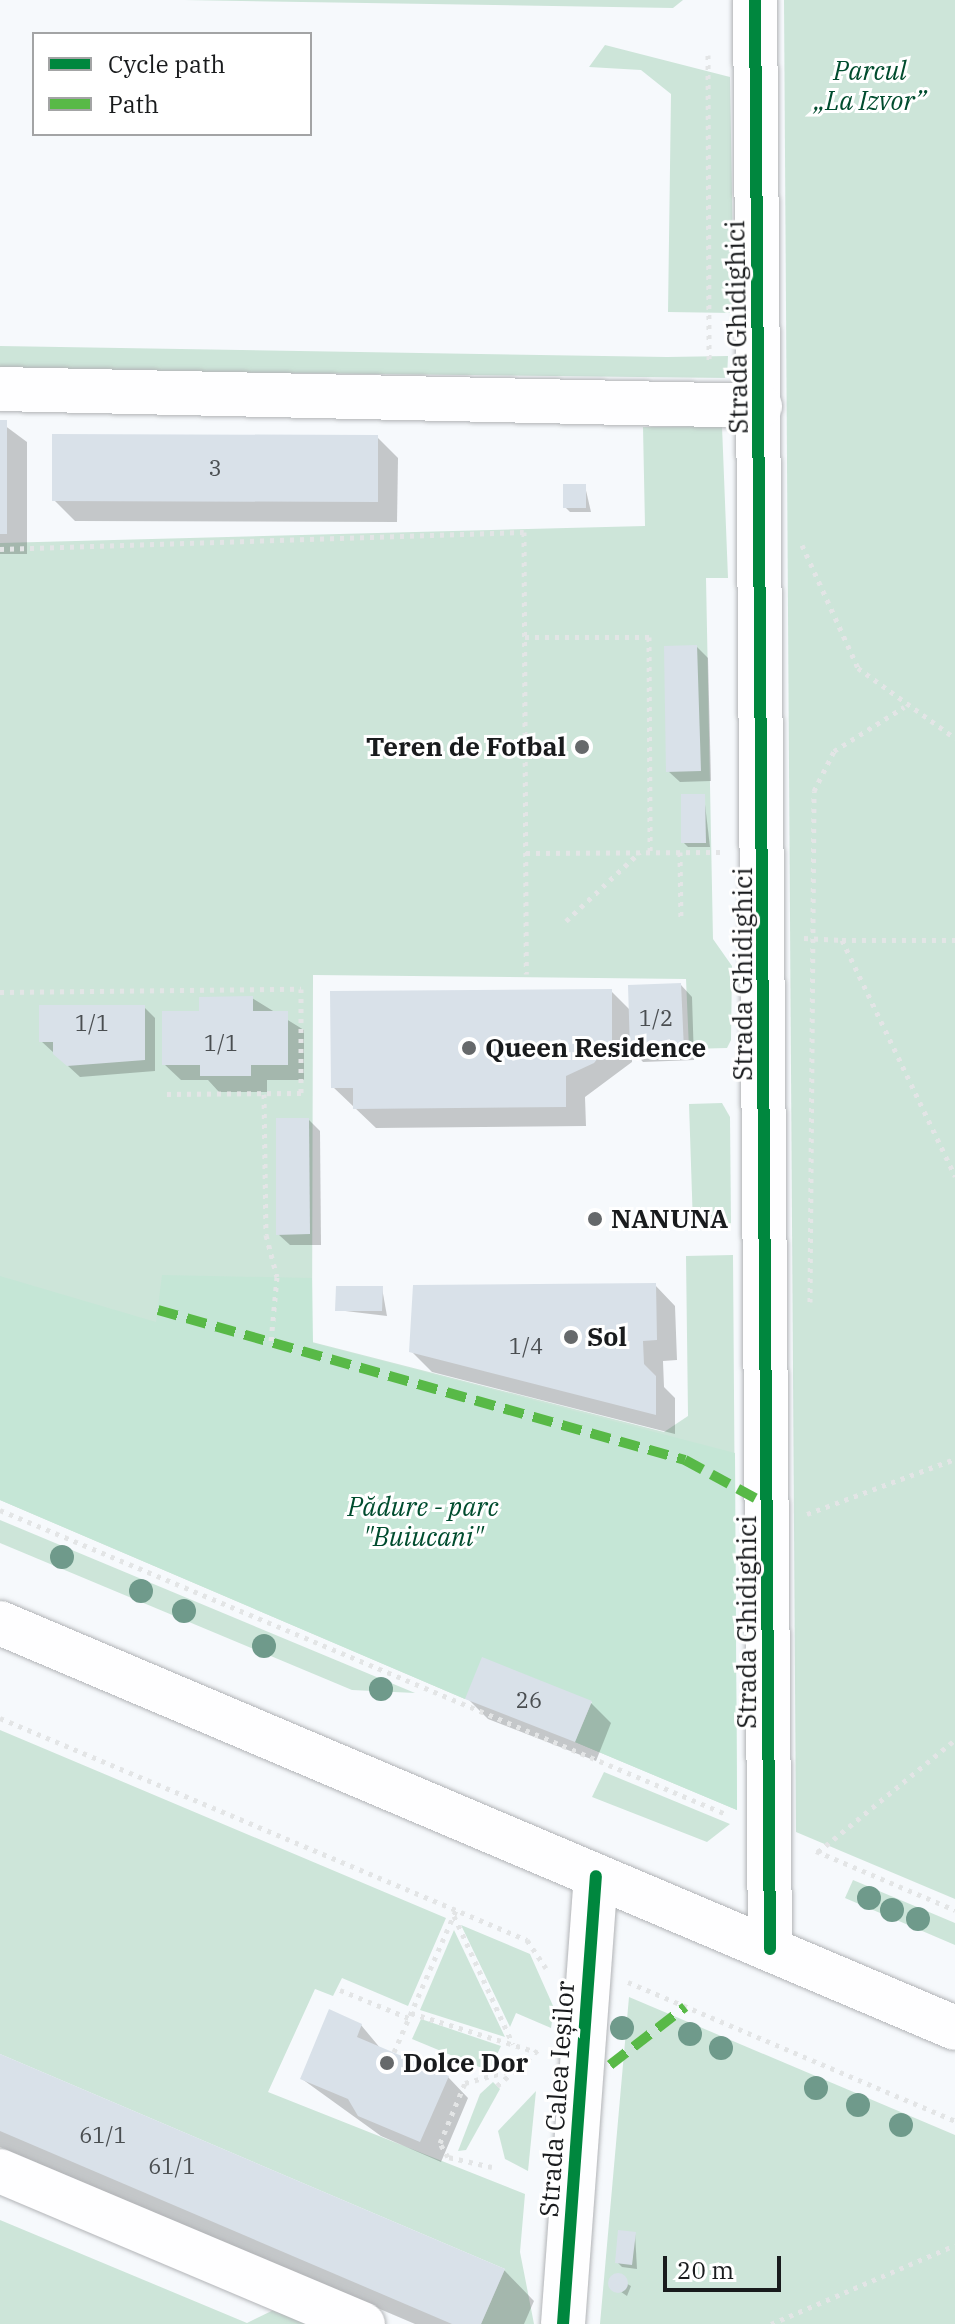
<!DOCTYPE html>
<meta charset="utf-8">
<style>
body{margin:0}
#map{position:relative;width:955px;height:2324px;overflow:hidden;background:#f6f9fc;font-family:"IBM Plex Serif",serif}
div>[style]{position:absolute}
.green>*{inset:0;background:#cde5d9}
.forest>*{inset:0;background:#c5e6d6}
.shadow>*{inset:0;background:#0003}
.building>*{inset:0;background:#d9e1e9}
.round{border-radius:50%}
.path>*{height:5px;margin-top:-2.5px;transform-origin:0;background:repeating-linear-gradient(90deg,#e3e5e6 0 4px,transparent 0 10px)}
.roads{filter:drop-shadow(0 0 2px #b2b4b7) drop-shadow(0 0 2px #b2b4b7)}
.minor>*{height:44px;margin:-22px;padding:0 22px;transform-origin:22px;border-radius:22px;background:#fefeff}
.major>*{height:44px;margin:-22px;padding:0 22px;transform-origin:22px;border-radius:22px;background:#fefeff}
.quiet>*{height:10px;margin-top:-5px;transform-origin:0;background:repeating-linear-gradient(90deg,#58b947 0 20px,transparent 0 30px)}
.cycleway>*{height:12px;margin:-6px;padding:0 6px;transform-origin:6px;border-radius:6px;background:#00873e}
.trees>*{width:24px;height:24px;margin:-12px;border-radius:50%;background:#6f9a8b}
.dots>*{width:22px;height:22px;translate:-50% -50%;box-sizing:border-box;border:4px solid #fff;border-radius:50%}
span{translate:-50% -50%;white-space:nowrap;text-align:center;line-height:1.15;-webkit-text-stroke:6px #fff;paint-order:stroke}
.number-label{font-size:22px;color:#4a4e51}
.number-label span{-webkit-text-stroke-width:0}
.park-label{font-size:26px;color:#004c2e;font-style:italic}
.street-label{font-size:26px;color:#191b1d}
.poi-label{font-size:26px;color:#191b1d;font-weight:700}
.right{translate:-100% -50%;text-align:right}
.left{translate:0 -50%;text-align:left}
.legend{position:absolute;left:32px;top:32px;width:280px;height:104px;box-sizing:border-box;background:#fff;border:2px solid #a3a4a5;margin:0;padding:10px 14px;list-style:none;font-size:24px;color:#191b1d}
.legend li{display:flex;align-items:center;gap:16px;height:40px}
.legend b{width:40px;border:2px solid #a3a4a5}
.scale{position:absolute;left:663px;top:2256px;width:118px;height:36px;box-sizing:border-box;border:4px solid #191b1d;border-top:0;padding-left:10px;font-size:24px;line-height:28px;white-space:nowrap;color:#191b1d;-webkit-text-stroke:6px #fff;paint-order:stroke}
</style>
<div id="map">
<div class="green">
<i style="clip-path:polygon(184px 0,683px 0,673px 8px)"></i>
<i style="clip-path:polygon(784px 0,955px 0,955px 1899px,796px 1832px)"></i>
<i style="clip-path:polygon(605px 45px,730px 77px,734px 313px,668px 312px,671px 94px,641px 70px,589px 67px)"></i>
<i style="clip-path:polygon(0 346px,667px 357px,728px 356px,727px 378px,0 370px)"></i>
<i style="clip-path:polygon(722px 426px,728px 578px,706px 578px,713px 939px,732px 966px,731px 1040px,727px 1048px,689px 1049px,686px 979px,313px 975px,312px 1342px,664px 1432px,688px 1416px,686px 1256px,733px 1255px,737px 1810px,575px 1742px,592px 1702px,465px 1699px,0 1500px,0 543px,645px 526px,643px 427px)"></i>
<i style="clip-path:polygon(722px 1103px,730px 1117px,731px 1225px,693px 1225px,689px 1104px)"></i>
<i style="clip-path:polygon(0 1520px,415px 1693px,352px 1690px,0 1543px)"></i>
<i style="clip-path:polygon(0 1730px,446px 1918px,408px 2006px,342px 1978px,333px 1996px,315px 1989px,268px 2092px,525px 2194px,520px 2252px,534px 2324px,481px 2324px,505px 2269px,0 2054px)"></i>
<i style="clip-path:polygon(604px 1772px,730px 1824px,707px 1842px,592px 1797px)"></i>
<i style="clip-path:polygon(853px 1880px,955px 1923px,955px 1945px,845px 1898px)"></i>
<i style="clip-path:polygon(461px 1925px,530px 1954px,554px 2008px,551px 2028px,516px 2013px,510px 2027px)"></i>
<i style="clip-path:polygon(454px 1930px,505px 2037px,420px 2010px)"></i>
<i style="clip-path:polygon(629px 1997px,955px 2135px,955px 2324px,600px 2324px)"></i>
<i style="clip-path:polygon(421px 2019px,501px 2046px,489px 2071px,412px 2039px)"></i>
<i style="clip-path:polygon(493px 2082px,500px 2089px,466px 2150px,458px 2151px,480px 2094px)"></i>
<i style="clip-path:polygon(536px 2091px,528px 2171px,505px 2159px,498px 2131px)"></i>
<i style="clip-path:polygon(0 2220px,247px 2323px,288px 2303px,336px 2324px,0 2324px)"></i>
</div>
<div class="forest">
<i style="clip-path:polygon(162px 1275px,312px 1278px,313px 1343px,735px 1453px,737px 1810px,575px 1742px,592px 1702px,465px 1699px,0 1500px,0 1276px,156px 1322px)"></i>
</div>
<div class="shadow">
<i style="clip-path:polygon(0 422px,27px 442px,27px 554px,0 554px)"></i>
<i style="clip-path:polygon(377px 437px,398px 458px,397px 522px,75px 521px,54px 500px)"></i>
<i style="clip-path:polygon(585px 486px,591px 512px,570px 512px,565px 507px)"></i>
<i style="clip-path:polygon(697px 647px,708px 658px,711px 781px,680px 782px,668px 771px)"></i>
<i style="clip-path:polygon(704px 796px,710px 847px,688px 847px,683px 842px)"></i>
<i style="clip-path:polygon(681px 985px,692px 997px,694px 1060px,643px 1062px,632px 1050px,632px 1062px,585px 1097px,586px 1126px,376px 1128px,333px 1087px,611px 991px,631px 1011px)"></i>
<i style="clip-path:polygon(252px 998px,304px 1030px,304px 1080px,267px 1080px,267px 1092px,219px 1092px,208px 1080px,181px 1080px,164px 1064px)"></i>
<i style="clip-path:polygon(144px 1007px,155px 1018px,155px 1071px,80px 1077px,41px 1041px)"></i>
<i style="clip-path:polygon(309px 1120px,320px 1131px,321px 1245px,290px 1245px,278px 1234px)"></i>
<i style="clip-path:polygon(655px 1285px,675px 1306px,677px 1360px,663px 1361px,664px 1387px,675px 1398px,675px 1434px,432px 1372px,411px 1351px)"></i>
<i style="clip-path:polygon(382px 1288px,387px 1316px,337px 1310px)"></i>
<i style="clip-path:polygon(468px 1699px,591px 1703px,611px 1723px,596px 1761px,488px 1719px)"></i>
<i style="clip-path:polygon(361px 2025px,381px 2049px,448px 2077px,468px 2098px,441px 2162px,381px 2136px,302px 2079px)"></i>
<i style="clip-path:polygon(0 2056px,504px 2270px,534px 2301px,524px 2324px,415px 2324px,0 2147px)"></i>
<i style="clip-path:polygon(635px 2233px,637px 2269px,622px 2267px,617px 2262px)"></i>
<i style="clip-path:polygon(614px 2277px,631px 2286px,627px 2296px,611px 2285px)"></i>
</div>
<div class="building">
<i style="clip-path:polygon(0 420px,7px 420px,7px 534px,0 534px)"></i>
<i style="clip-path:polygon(52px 434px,378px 435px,378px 502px,52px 501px)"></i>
<i style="clip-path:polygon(563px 484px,586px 484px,586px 508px,563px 508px)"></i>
<i style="clip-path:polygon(697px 645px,701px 771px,666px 772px,664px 646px)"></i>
<i style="clip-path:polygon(681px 794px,705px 794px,706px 843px,681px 843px)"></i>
<i style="clip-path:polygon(681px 983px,684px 1050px,630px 1051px,628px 985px)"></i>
<i style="clip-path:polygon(612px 989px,612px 1041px,594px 1063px,566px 1076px,566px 1107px,353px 1109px,353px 1088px,331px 1088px,330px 991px)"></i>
<i style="clip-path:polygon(253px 996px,253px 1011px,288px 1011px,288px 1065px,251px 1065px,251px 1076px,200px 1076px,200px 1065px,162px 1065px,162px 1011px,199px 1011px,199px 997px)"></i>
<i style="clip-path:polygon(39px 1005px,145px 1005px,145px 1060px,67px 1066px,53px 1054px,53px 1042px,39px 1042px)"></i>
<i style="clip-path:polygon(276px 1118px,309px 1118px,310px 1234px,276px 1235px)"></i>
<i style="clip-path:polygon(656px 1283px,657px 1340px,643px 1341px,644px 1364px,656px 1376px,656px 1415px,409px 1352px,413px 1285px)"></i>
<i style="clip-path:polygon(336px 1286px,383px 1286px,382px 1311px,335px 1311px)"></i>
<i style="clip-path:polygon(482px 1657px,592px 1701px,575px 1742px,465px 1699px)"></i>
<i style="clip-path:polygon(329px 2009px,362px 2024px,357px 2037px,449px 2076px,420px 2142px,358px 2116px,348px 2099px,300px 2079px)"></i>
<i style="clip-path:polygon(0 2054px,505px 2269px,481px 2324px,452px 2324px,0 2131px)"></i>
<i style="clip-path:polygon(618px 2230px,636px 2232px,632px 2265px,615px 2263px)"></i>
<i class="round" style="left:608px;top:2273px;width:20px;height:20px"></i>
</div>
<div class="path">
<i style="left:708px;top:55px;width:309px;rotate:89.8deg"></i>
<i style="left:802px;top:545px;width:135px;rotate:65.5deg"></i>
<i style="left:858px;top:668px;width:120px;rotate:35.8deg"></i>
<i style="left:0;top:549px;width:524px;rotate:-1.86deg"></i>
<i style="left:524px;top:532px;width:442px;rotate:89.7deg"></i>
<i style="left:525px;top:637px;width:124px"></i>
<i style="left:649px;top:637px;width:215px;rotate:89.7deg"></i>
<i style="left:680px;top:852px;width:69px;rotate:89.2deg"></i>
<i style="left:526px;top:853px;width:194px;rotate:-0.3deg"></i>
<i style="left:566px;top:921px;width:101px;rotate:-43deg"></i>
<i style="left:804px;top:938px;width:38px;rotate:3deg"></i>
<i style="left:842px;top:940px;width:262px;rotate:64.4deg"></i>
<i style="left:842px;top:940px;width:113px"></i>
<i style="left:0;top:992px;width:301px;rotate:-0.6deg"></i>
<i style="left:301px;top:989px;width:104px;rotate:90deg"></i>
<i style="left:301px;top:1093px;width:137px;rotate:179.6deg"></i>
<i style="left:264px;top:1094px;width:141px;rotate:89.2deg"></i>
<i style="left:266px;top:1235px;width:43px;rotate:75.3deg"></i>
<i style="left:277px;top:1277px;width:65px;rotate:95.3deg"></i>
<i style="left:810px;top:1302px;width:511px;rotate:-89.55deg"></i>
<i style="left:814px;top:791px;width:45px;rotate:-63.4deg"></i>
<i style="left:834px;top:751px;width:83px;rotate:-32.2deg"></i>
<i style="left:0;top:1510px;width:787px;rotate:22.72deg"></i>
<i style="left:807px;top:1514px;width:158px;rotate:-20.4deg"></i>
<i style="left:0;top:1718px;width:572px;rotate:22.84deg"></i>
<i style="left:527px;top:1940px;width:34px;rotate:56deg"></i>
<i style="left:816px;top:1851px;width:151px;rotate:23deg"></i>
<i style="left:818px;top:1852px;width:177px;rotate:-39.3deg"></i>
<i style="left:454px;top:1916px;width:141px;rotate:65.3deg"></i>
<i style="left:628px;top:1982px;width:355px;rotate:23deg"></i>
<i style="left:340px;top:1990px;width:74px;rotate:22.1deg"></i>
<i style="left:411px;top:2013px;width:132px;rotate:17.2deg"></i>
<i style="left:394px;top:2052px;width:155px;rotate:-66.4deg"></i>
<i style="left:497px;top:2086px;width:55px;rotate:-41.3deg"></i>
<i style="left:492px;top:2167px;width:45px;rotate:-167.2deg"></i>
<i style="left:448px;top:2157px;width:16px;rotate:-120deg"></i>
<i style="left:440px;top:2143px;width:65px;rotate:-67.4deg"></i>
<i style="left:465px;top:2083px;width:53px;rotate:-15.4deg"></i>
<i style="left:771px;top:2324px;width:200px;rotate:-23.2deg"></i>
</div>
<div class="roads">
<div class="minor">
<i style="left:755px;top:0;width:1949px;rotate:89.56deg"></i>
<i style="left:0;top:389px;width:760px;rotate:1.28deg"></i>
<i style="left:0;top:2171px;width:394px;rotate:22.9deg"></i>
<i style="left:563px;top:2324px;width:449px;rotate:-85.8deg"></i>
</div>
<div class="major">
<i style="left:0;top:1623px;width:1037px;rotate:22.98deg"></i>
</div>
</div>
<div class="quiet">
<i style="left:158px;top:1310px;width:548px;rotate:15.89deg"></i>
<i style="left:685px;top:1460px;width:94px;rotate:28.5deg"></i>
<i style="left:610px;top:2065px;width:95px;rotate:-37.7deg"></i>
</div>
<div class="cycleway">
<i style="left:755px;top:0;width:1949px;rotate:89.56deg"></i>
<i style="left:563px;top:2324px;width:449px;rotate:-85.8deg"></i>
</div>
<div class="trees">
<i style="left:62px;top:1557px"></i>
<i style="left:141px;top:1591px"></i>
<i style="left:184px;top:1611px"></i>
<i style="left:264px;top:1646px"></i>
<i style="left:381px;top:1689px"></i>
<i style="left:869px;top:1898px"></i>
<i style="left:892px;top:1910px"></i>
<i style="left:918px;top:1919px"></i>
<i style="left:622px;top:2028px"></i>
<i style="left:690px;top:2034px"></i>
<i style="left:721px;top:2048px"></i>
<i style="left:816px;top:2088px"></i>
<i style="left:858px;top:2105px"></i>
<i style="left:901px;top:2125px"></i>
</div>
<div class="dots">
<i style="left:582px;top:747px;background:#66696b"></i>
<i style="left:469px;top:1048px;background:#66696b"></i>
<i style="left:595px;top:1219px;background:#66696b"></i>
<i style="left:571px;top:1337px;background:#66696b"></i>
<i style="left:387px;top:2063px;background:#66696b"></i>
</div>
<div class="number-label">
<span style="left:215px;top:468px">3</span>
<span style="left:656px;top:1018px">1/2</span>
<span style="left:92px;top:1023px">1/1</span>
<span style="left:221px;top:1043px">1/1</span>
<span style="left:526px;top:1346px">1/4</span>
<span style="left:529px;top:1700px">26</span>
<span style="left:103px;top:2135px">61/1</span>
<span style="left:172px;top:2166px">61/1</span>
</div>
<div class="park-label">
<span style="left:870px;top:86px">Parcul<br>„La Izvor”</span>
<span style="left:423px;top:1522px">Pădure - parc<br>"Buiucani"</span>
</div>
<div class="street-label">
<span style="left:737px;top:327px;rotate:-91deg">Strada Ghidighici</span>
<span style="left:743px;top:974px;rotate:-90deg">Strada Ghidighici</span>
<span style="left:747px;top:1622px;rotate:-90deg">Strada Ghidighici</span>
<span style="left:557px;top:2099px;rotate:-86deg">Strada Calea Ieșilor</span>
</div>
<div class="poi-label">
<span class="right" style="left:566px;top:747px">Teren de Fotbal</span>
<span class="left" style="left:485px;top:1048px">Queen Residence</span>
<span class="left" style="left:611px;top:1219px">NANUNA</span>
<span class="left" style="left:587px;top:1337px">Sol</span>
<span class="left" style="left:403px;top:2063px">Dolce Dor</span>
</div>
<ul class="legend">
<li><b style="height:10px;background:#00873e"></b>Cycle path</li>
<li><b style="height:10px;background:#58b947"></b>Path</li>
</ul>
<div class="scale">20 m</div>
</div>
